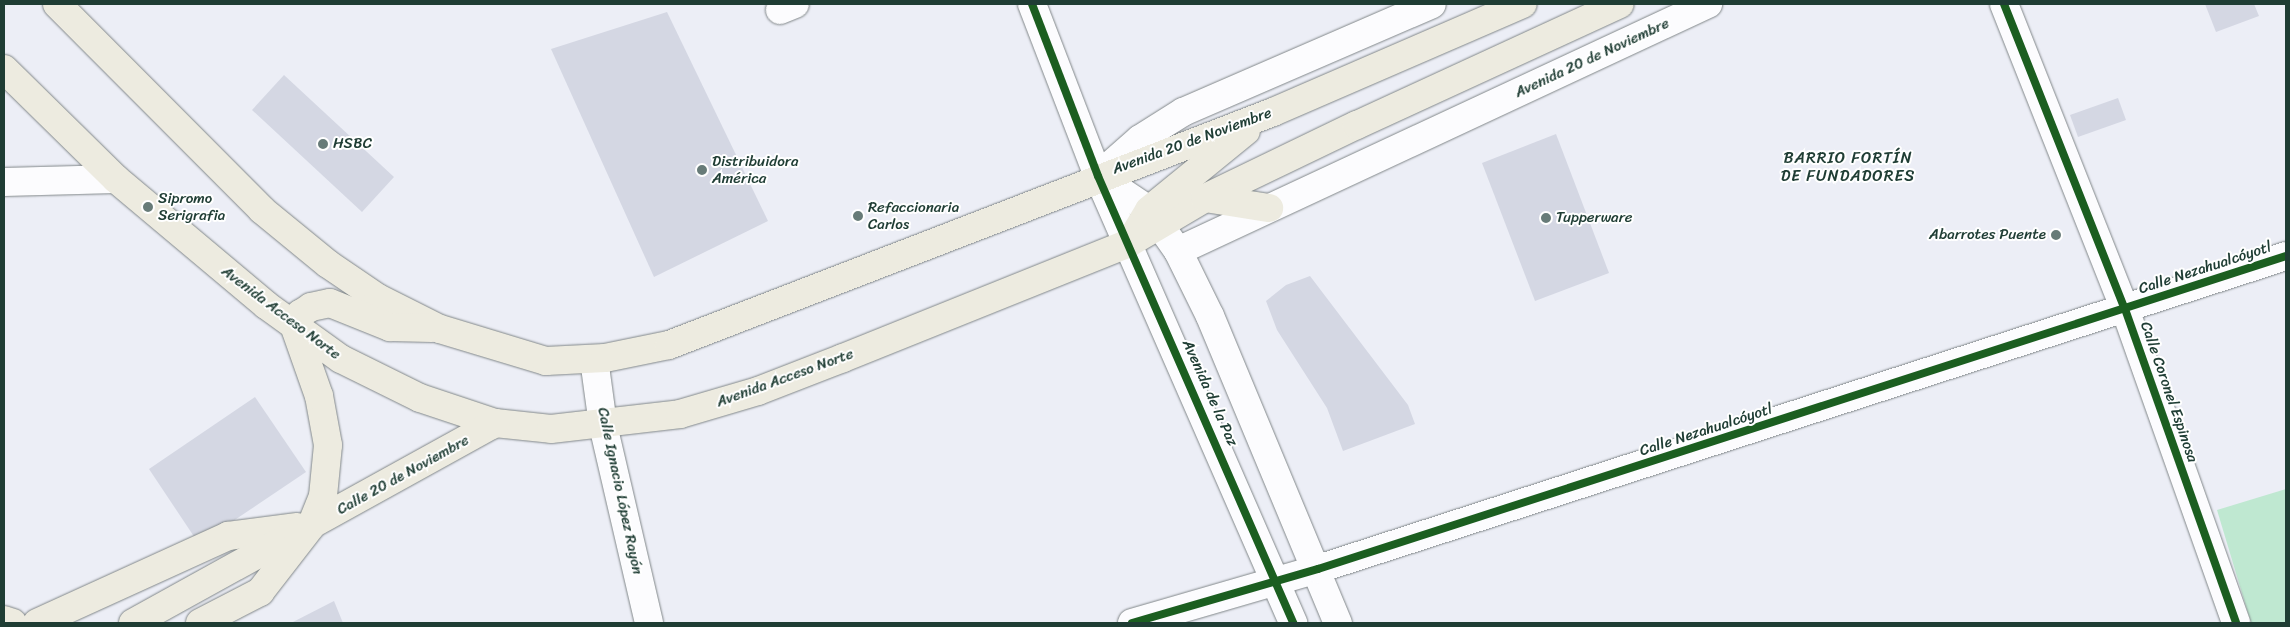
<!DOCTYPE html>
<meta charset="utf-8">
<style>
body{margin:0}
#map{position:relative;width:2290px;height:627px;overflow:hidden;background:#eceef6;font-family:Sriracha,sans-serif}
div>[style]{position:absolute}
.green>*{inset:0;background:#bfe8d1}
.building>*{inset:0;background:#d4d7e3}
.roads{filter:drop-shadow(0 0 1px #818789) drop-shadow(0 0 1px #818789)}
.minor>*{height:28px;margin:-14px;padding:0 14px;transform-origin:14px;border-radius:14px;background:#fcfcfe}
.major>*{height:28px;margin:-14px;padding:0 14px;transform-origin:14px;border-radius:14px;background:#edebe0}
.cycleway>*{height:8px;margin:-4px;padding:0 4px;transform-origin:4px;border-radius:4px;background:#1b5e20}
.dots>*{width:14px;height:14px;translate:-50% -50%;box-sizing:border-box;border:2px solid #fff;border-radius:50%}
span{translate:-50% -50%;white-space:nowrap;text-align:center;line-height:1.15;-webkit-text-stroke:4px #fff;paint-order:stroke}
.street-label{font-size:15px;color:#1f3d34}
.poi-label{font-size:15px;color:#1f3d34}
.left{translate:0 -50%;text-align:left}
.right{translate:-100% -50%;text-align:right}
.neighbourhood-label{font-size:16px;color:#1f3d34;letter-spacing:1px}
.frame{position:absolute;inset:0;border:5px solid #1f3d34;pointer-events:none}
</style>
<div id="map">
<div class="green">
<i style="clip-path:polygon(2286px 489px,2286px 623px,2251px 623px,2217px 510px)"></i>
</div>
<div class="building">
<i style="clip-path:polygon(2205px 4px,2254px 4px,2259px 16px,2216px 32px)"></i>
<i style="clip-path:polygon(667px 12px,768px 221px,654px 277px,551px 49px)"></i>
<i style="clip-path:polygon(284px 75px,394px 177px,362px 212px,252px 110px)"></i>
<i style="clip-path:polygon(2118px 98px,2126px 120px,2078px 137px,2070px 115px)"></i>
<i style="clip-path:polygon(1556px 134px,1609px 273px,1535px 301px,1482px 163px)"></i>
<i style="clip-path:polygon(1310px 276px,1408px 405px,1415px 424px,1343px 451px,1327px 408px,1277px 330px,1266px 301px,1286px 285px)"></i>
<i style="clip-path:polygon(255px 397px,306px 472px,199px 544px,149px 469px)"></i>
<i style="clip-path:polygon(334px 601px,343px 623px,291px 623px)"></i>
</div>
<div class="roads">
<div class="minor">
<i style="left:1032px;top:4px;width:184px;rotate:69deg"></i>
<i style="left:1098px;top:176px;width:488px;rotate:66.4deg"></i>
<i style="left:2004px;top:4px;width:328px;rotate:68.4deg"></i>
<i style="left:2125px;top:309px;width:333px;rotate:70.5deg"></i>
<i style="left:780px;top:10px;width:16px;rotate:-22deg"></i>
<i style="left:1098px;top:176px;width:61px;rotate:33.7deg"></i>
<i style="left:1149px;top:210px;width:50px;rotate:54.7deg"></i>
<i style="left:1178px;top:251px;width:72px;rotate:63.8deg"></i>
<i style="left:1210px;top:316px;width:333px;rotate:67.4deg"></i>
<i style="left:1098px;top:176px;width:56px;rotate:-41.4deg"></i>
<i style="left:1140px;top:139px;width:51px;rotate:-32.1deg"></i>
<i style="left:1183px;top:112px;width:271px;rotate:-23.4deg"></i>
<i style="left:4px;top:182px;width:112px;rotate:-1.5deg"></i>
<i style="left:1178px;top:251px;width:585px;rotate:-24.99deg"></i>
<i style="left:594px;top:359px;width:67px;rotate:82.2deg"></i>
<i style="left:603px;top:425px;width:203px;rotate:76.9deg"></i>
<i style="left:1132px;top:623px;width:194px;rotate:-16.2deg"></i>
<i style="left:1318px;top:569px;width:1017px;rotate:-17.92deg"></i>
</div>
<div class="major">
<i style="left:57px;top:4px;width:291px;rotate:45.1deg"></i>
<i style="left:262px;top:210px;width:85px;rotate:39.3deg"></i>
<i style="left:328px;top:264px;width:60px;rotate:34.2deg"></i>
<i style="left:378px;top:298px;width:69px;rotate:26.6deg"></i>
<i style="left:440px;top:329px;width:111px;rotate:16.8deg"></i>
<i style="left:546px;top:361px;width:59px;rotate:-2.9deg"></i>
<i style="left:605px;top:358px;width:65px;rotate:-11.5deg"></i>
<i style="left:669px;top:345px;width:647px;rotate:-21.09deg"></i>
<i style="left:1273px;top:112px;width:272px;rotate:-23.4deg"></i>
<i style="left:4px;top:69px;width:157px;rotate:44.5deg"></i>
<i style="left:116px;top:179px;width:196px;rotate:40deg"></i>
<i style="left:266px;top:305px;width:92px;rotate:35.8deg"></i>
<i style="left:341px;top:359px;width:88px;rotate:26.3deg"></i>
<i style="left:420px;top:398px;width:79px;rotate:18.4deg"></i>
<i style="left:495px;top:423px;width:56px;rotate:6.1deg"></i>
<i style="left:551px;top:429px;width:130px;rotate:-6.6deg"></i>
<i style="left:680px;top:414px;width:81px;rotate:-16.4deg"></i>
<i style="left:758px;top:391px;width:91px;rotate:-21.2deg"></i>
<i style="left:843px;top:358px;width:308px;rotate:-21.9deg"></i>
<i style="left:1129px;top:243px;width:88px;rotate:-30.6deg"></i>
<i style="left:1205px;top:198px;width:169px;rotate:-25.7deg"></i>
<i style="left:1357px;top:125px;width:289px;rotate:-24.7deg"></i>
<i style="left:1205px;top:198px;width:65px;rotate:8.9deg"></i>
<i style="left:1130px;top:242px;width:37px;rotate:-59deg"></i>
<i style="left:1149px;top:210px;width:125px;rotate:-39.2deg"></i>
<i style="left:4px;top:620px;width:9px;rotate:18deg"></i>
<i style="left:37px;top:623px;width:210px;rotate:-24.5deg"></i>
<i style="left:228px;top:536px;width:70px;rotate:-7.4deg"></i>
<i style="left:133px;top:623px;width:414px;rotate:-28.9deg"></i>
<i style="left:200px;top:623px;width:68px;rotate:-27.3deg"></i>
<i style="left:260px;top:592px;width:83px;rotate:-52.3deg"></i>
<i style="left:311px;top:526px;width:32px;rotate:-68deg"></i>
<i style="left:323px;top:496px;width:51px;rotate:-84.4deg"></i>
<i style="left:328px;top:445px;width:50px;rotate:-100.4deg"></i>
<i style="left:319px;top:396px;width:75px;rotate:-109.4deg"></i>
<i style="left:294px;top:325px;width:13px;rotate:-61deg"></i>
<i style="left:300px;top:314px;width:13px;rotate:-32deg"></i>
<i style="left:311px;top:307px;width:19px;rotate:-12deg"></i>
<i style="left:330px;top:303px;width:65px;rotate:21.8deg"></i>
<i style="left:390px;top:327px;width:42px;rotate:1.4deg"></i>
</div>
</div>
<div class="cycleway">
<i style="left:1032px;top:4px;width:184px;rotate:69deg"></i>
<i style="left:1098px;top:176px;width:488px;rotate:66.4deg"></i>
<i style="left:2004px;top:4px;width:328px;rotate:68.4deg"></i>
<i style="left:2125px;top:309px;width:333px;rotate:70.5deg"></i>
<i style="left:1132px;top:623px;width:194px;rotate:-16.2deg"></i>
<i style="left:1318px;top:569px;width:1017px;rotate:-17.92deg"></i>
</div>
<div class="dots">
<i style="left:323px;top:144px;background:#677b78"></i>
<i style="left:702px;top:170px;background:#677b78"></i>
<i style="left:148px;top:207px;background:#677b78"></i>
<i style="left:858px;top:216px;background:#677b78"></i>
<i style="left:1546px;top:218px;background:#677b78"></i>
<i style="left:2056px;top:235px;background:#677b78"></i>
</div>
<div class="street-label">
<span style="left:1592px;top:58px;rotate:-25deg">Avenida 20 de Noviembre</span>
<span style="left:1192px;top:141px;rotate:-20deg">Avenida 20 de Noviembre</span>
<span style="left:2205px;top:268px;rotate:-18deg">Calle Nezahualcóyotl</span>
<span style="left:281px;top:313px;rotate:37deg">Avenida Acceso Norte</span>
<span style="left:785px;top:378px;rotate:-20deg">Avenida Acceso Norte</span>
<span style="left:2169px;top:392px;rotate:71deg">Calle Coronel Espinosa</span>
<span style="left:1210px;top:393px;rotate:66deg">Avenida de la Paz</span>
<span style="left:1706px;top:430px;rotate:-18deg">Calle Nezahualcóyotl</span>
<span style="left:403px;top:475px;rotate:-29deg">Calle 20 de Noviembre</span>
<span style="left:620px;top:491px;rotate:78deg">Calle Ignacio López Rayón</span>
</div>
<div class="poi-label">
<span class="left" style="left:333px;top:144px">HSBC</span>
<span class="left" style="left:712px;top:170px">Distribuidora<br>América</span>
<span class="left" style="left:158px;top:207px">Sipromo<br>Serigrafia</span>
<span class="left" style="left:868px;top:216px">Refaccionaria<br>Carlos</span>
<span class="left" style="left:1556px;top:218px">Tupperware</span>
<span class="right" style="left:2046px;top:235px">Abarrotes Puente</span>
</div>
<div class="neighbourhood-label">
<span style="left:1848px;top:167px">BARRIO FORTÍN<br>DE FUNDADORES</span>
</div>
<div class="frame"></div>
</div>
